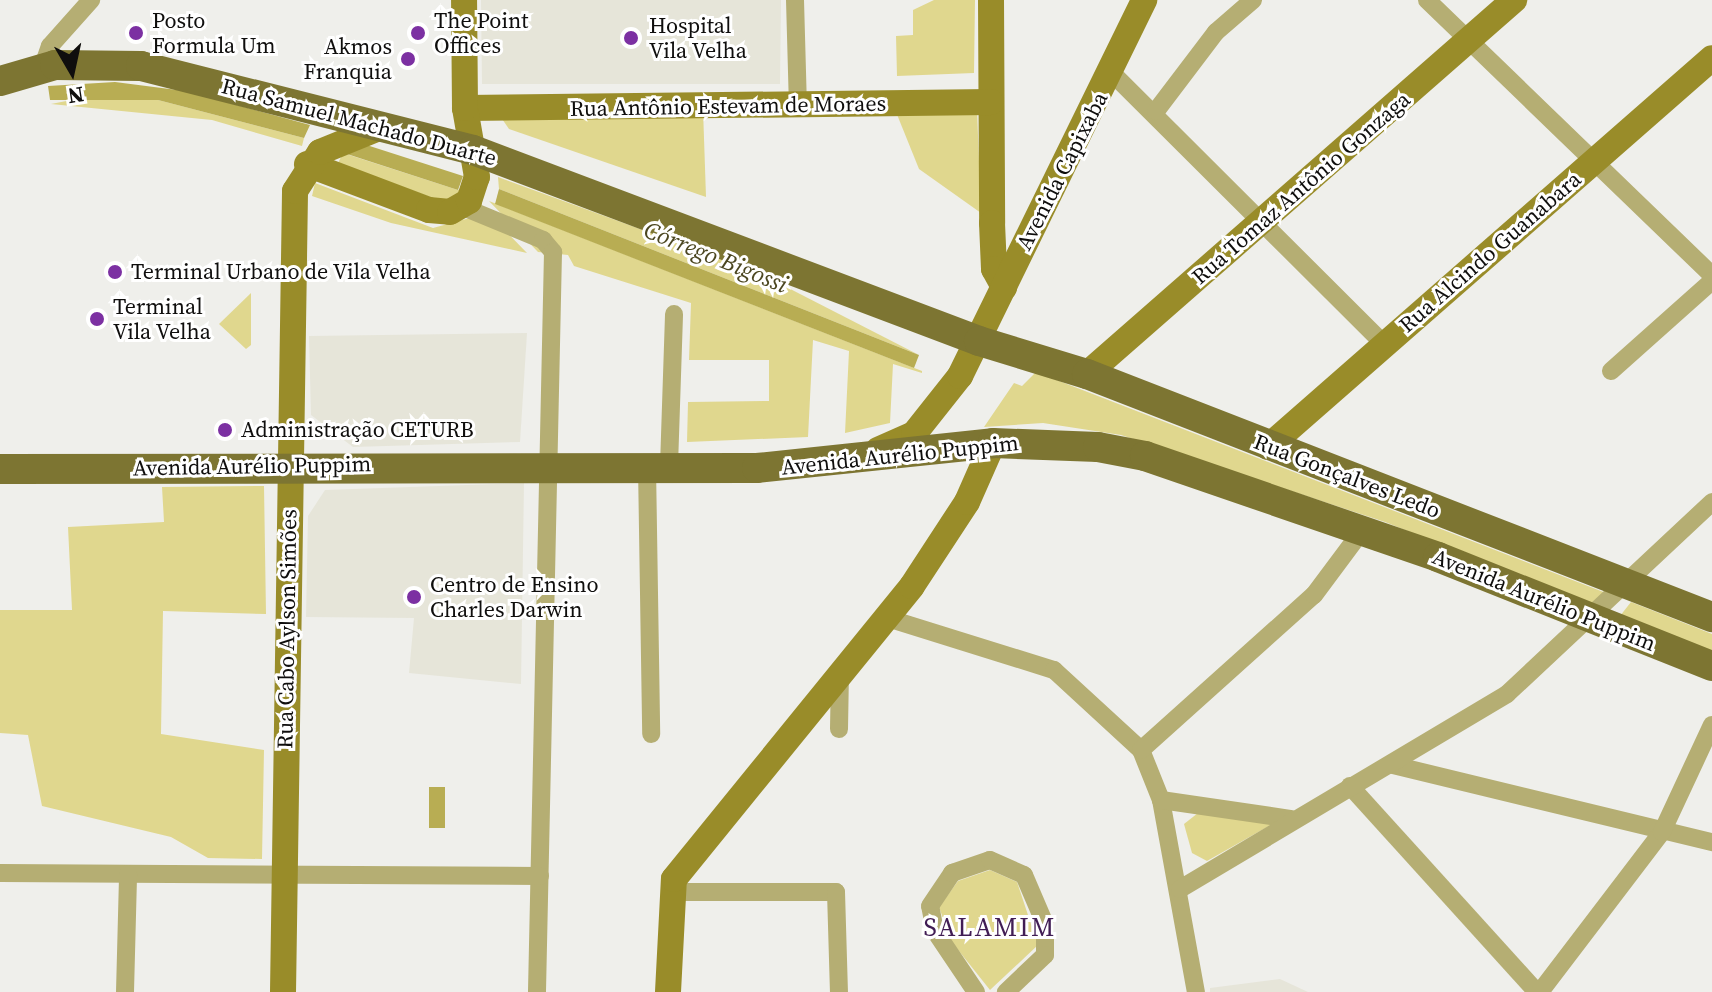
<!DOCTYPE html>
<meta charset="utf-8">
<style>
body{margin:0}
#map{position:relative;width:1712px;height:992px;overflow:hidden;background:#efefeb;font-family:"Source Serif 4",serif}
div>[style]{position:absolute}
.built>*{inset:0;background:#e6e5d9}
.green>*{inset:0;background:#e0d78e}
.water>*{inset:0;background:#b8ad53}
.street>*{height:18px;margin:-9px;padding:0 9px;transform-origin:9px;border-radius:9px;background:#b5ae73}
.secondary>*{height:26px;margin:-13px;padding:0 13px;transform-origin:13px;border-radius:13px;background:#998c29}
.primary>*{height:30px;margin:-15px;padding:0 15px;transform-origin:15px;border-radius:15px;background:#7d7532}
.dots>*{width:22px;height:22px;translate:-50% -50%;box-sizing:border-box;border:4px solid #fff;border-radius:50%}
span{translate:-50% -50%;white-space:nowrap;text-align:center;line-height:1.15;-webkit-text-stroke:6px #fff;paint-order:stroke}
.poi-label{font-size:22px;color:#0f0e0d}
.left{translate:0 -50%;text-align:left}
.right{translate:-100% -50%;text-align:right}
.street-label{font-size:22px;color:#0f0e0d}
.water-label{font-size:24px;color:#4c4721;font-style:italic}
.quarter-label{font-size:26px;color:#411d54;letter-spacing:2px}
.north{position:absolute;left:32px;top:32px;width:80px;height:80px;-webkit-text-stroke:6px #fff;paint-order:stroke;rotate:171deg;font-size:22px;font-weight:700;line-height:32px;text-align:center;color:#0f0e0d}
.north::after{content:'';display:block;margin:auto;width:28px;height:36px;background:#0f0e0d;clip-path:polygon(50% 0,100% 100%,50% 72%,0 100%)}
</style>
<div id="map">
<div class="built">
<i style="clip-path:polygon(481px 0,781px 0,780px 84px,482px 84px)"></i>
<i style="clip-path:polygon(527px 333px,520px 442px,353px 447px,311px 415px,309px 336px)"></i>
<i style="clip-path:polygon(524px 483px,521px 684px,409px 673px,414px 618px,306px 617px,308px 516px,325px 490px)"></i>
<i style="clip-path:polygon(1280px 979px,1308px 992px,1210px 992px,1210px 988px)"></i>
</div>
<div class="green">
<i style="clip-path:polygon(934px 0,975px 0,974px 73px,897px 76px,896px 36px,913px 35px,913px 10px)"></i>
<i style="clip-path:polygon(92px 96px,158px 100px,304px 138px,302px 146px,212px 120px,51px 104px)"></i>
<i style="clip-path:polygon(703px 109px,706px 197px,509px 129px,498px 113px)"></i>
<i style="clip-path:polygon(977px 110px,981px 213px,919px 169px,896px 112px)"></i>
<i style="clip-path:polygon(343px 153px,458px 190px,464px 188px,456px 198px,438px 200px,338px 163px)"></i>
<i style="clip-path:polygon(498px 177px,755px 271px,919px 355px,499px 189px)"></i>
<i style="clip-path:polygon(315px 183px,433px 228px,488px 213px,527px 253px,391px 223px,312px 196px)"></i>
<i style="clip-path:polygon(489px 201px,922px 371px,922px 373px,893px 364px,890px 423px,845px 433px,849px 351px,813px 340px,808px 437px,687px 442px,688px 402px,769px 401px,769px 360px,689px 360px,691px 303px,574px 266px,568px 255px,538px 252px)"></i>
<i style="clip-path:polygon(251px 293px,251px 345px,246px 349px,219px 324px)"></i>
<i style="clip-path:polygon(1036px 372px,1606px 593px,1597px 607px,1385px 522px,1121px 435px,1043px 423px,984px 427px,1014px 383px,1022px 386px)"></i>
<i style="clip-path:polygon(264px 486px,266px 614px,163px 611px,161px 734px,264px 750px,262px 859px,208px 858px,171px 837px,42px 806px,28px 735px,0 733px,0 610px,72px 610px,68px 527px,164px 522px,162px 487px)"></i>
<i style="clip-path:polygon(1631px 602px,1712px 634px,1712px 653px,1620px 616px)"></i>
<i style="clip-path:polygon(1198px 813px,1276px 822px,1207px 861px,1192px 853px,1184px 824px)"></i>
<i style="clip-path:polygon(990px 870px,1017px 882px,1038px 945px,990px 990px,951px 941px,939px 907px,958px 881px)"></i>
</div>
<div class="water">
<i style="clip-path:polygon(115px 82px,185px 91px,310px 125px,304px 138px,158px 100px,50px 100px,48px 86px)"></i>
<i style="clip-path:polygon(351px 140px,463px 176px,458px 190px,347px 154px)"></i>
<i style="clip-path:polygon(499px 189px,919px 355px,914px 368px,495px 204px)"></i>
<i style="clip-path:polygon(429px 787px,445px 787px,445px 828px,429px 828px)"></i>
</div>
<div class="street">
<i style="left:795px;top:0;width:106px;rotate:88.4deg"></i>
<i style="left:1427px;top:0;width:396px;rotate:44deg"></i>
<i style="left:43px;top:66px;width:21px;rotate:-71deg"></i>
<i style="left:50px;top:46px;width:62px;rotate:-48.3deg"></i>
<i style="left:1112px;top:73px;width:384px;rotate:44.9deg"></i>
<i style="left:1156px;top:111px;width:99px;rotate:-52.8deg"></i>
<i style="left:1216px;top:32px;width:49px;rotate:-40.9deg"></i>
<i style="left:463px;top:207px;width:87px;rotate:22.4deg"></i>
<i style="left:543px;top:240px;width:16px;rotate:50deg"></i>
<i style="left:553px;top:252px;width:740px;rotate:91.24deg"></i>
<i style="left:1611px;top:371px;width:135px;rotate:-41.7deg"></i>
<i style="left:647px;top:466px;width:268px;rotate:89.1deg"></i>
<i style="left:669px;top:466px;width:152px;rotate:-88.1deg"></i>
<i style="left:887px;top:618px;width:175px;rotate:17.3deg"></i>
<i style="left:1054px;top:670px;width:118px;rotate:42.6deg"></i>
<i style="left:1141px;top:750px;width:54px;rotate:68.2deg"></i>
<i style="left:1161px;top:800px;width:195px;rotate:79.7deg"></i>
<i style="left:839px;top:729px;width:56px;rotate:-89deg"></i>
<i style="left:1141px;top:750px;width:232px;rotate:-41.9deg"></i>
<i style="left:1314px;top:595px;width:79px;rotate:-53.3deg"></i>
<i style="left:1393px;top:765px;width:328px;rotate:13.6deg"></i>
<i style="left:1350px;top:786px;width:278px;rotate:47.8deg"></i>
<i style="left:1161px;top:800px;width:132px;rotate:8.3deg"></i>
<i style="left:0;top:873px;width:540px;rotate:0.32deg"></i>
<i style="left:1180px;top:889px;width:381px;rotate:-30.8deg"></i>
<i style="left:1507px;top:694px;width:281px;rotate:-43.1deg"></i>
<i style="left:674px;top:892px;width:162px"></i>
<i style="left:836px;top:892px;width:100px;rotate:88.3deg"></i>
<i style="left:125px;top:992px;width:118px;rotate:-88.5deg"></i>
<i style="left:976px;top:992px;width:73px;rotate:-123.9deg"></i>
<i style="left:935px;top:931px;width:25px;rotate:-101deg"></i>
<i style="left:930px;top:906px;width:40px;rotate:-56deg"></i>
<i style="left:952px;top:873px;width:40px;rotate:-18.9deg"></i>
<i style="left:990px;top:860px;width:37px;rotate:24deg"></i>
<i style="left:1024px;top:875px;width:53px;rotate:66.8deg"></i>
<i style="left:1045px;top:924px;width:31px;rotate:90deg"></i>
<i style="left:1045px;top:955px;width:54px;rotate:136.5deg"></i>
<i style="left:1540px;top:992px;width:201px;rotate:-52.7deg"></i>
<i style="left:1662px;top:832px;width:118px;rotate:-65deg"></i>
</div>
<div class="secondary">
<i style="left:991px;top:0;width:223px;rotate:89.7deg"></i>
<i style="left:992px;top:223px;width:46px;rotate:87.5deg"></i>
<i style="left:994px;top:269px;width:21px;rotate:61deg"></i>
<i style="left:465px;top:108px;width:526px;rotate:-0.65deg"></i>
<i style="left:307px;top:164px;width:130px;rotate:20.7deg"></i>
<i style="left:429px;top:210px;width:21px;rotate:5deg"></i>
<i style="left:450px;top:212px;width:22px;rotate:-30deg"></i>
<i style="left:469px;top:201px;width:25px;rotate:-72deg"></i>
<i style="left:477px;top:177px;width:70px;rotate:-99.9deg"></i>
<i style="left:465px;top:108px;width:108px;rotate:-90.5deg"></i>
<i style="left:1087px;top:374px;width:568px;rotate:-41.21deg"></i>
<i style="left:1268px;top:447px;width:590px;rotate:-41.22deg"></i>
<i style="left:878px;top:450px;width:39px;rotate:-24deg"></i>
<i style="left:914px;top:434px;width:74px;rotate:-51.6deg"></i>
<i style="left:960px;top:376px;width:419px;rotate:-63.9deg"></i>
<i style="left:283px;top:992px;width:801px;rotate:-89.14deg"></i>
<i style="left:295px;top:191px;width:46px;rotate:-57.3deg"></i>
<i style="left:320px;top:152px;width:69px;rotate:-22.1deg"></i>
<i style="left:668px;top:992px;width:113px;rotate:-87deg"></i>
<i style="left:674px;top:879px;width:377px;rotate:-50.9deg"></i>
<i style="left:912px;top:586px;width:100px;rotate:-56.8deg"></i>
<i style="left:967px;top:502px;width:64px;rotate:-66.2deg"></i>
</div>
<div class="primary">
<i style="left:0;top:81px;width:57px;rotate:-16.2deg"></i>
<i style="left:55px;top:65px;width:86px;rotate:0.7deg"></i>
<i style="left:141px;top:66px;width:342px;rotate:14.2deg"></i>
<i style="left:473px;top:150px;width:541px;rotate:20.68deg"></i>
<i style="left:979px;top:341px;width:113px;rotate:17deg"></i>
<i style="left:1087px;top:374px;width:671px;rotate:21.25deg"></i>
<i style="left:0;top:469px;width:757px;rotate:-0.08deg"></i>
<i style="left:757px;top:468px;width:237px;rotate:-6deg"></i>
<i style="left:993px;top:443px;width:105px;rotate:2.2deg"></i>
<i style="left:1098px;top:447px;width:48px;rotate:10.8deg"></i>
<i style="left:1145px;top:456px;width:310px;rotate:19deg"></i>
<i style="left:1438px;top:557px;width:295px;rotate:21.7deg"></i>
</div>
<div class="dots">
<i style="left:136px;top:33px;background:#7c30a2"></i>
<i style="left:418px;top:33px;background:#7c30a2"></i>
<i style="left:631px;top:38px;background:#7c30a2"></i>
<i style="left:408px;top:59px;background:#7c30a2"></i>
<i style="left:115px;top:272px;background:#7c30a2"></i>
<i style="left:97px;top:319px;background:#7c30a2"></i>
<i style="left:225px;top:430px;background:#7c30a2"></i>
<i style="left:414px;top:597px;background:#7c30a2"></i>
</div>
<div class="poi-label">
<span class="left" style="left:152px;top:33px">Posto<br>Formula Um</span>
<span class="left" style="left:434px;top:33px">The Point<br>Offices</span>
<span class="left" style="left:649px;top:38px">Hospital<br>Vila Velha</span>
<span class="right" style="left:392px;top:59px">Akmos<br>Franquia</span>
<span class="left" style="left:131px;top:272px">Terminal Urbano de Vila Velha</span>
<span class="left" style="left:113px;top:319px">Terminal<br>Vila Velha</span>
<span class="left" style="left:241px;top:430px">Administração CETURB</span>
<span class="left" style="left:430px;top:597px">Centro de Ensino<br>Charles Darwin</span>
</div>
<div class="street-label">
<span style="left:728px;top:106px;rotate:-1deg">Rua Antônio Estevam de Moraes</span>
<span style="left:359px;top:122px;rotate:15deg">Rua Samuel Machado Duarte</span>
<span style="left:1062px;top:171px;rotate:-63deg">Avenida Capixaba</span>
<span style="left:1301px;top:188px;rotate:-41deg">Rua Tomaz Antônio Gonzaga</span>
<span style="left:1490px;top:252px;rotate:-41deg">Rua Alcindo Guanabara</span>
<span style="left:900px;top:455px;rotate:-6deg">Avenida Aurélio Puppim</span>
<span style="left:252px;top:466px;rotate:-1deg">Avenida Aurélio Puppim</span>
<span style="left:1347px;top:476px;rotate:21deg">Rua Gonçalves Ledo</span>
<span style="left:1544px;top:600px;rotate:22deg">Avenida Aurélio Puppim</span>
<span style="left:287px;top:629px;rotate:-89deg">Rua Cabo Aylson Simões</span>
</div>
<div class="water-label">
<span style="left:716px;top:257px;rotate:22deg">Córrego Bigossi</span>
</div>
<div class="quarter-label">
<span style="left:990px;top:928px">SALAMIM</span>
</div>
<div class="north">N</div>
</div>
